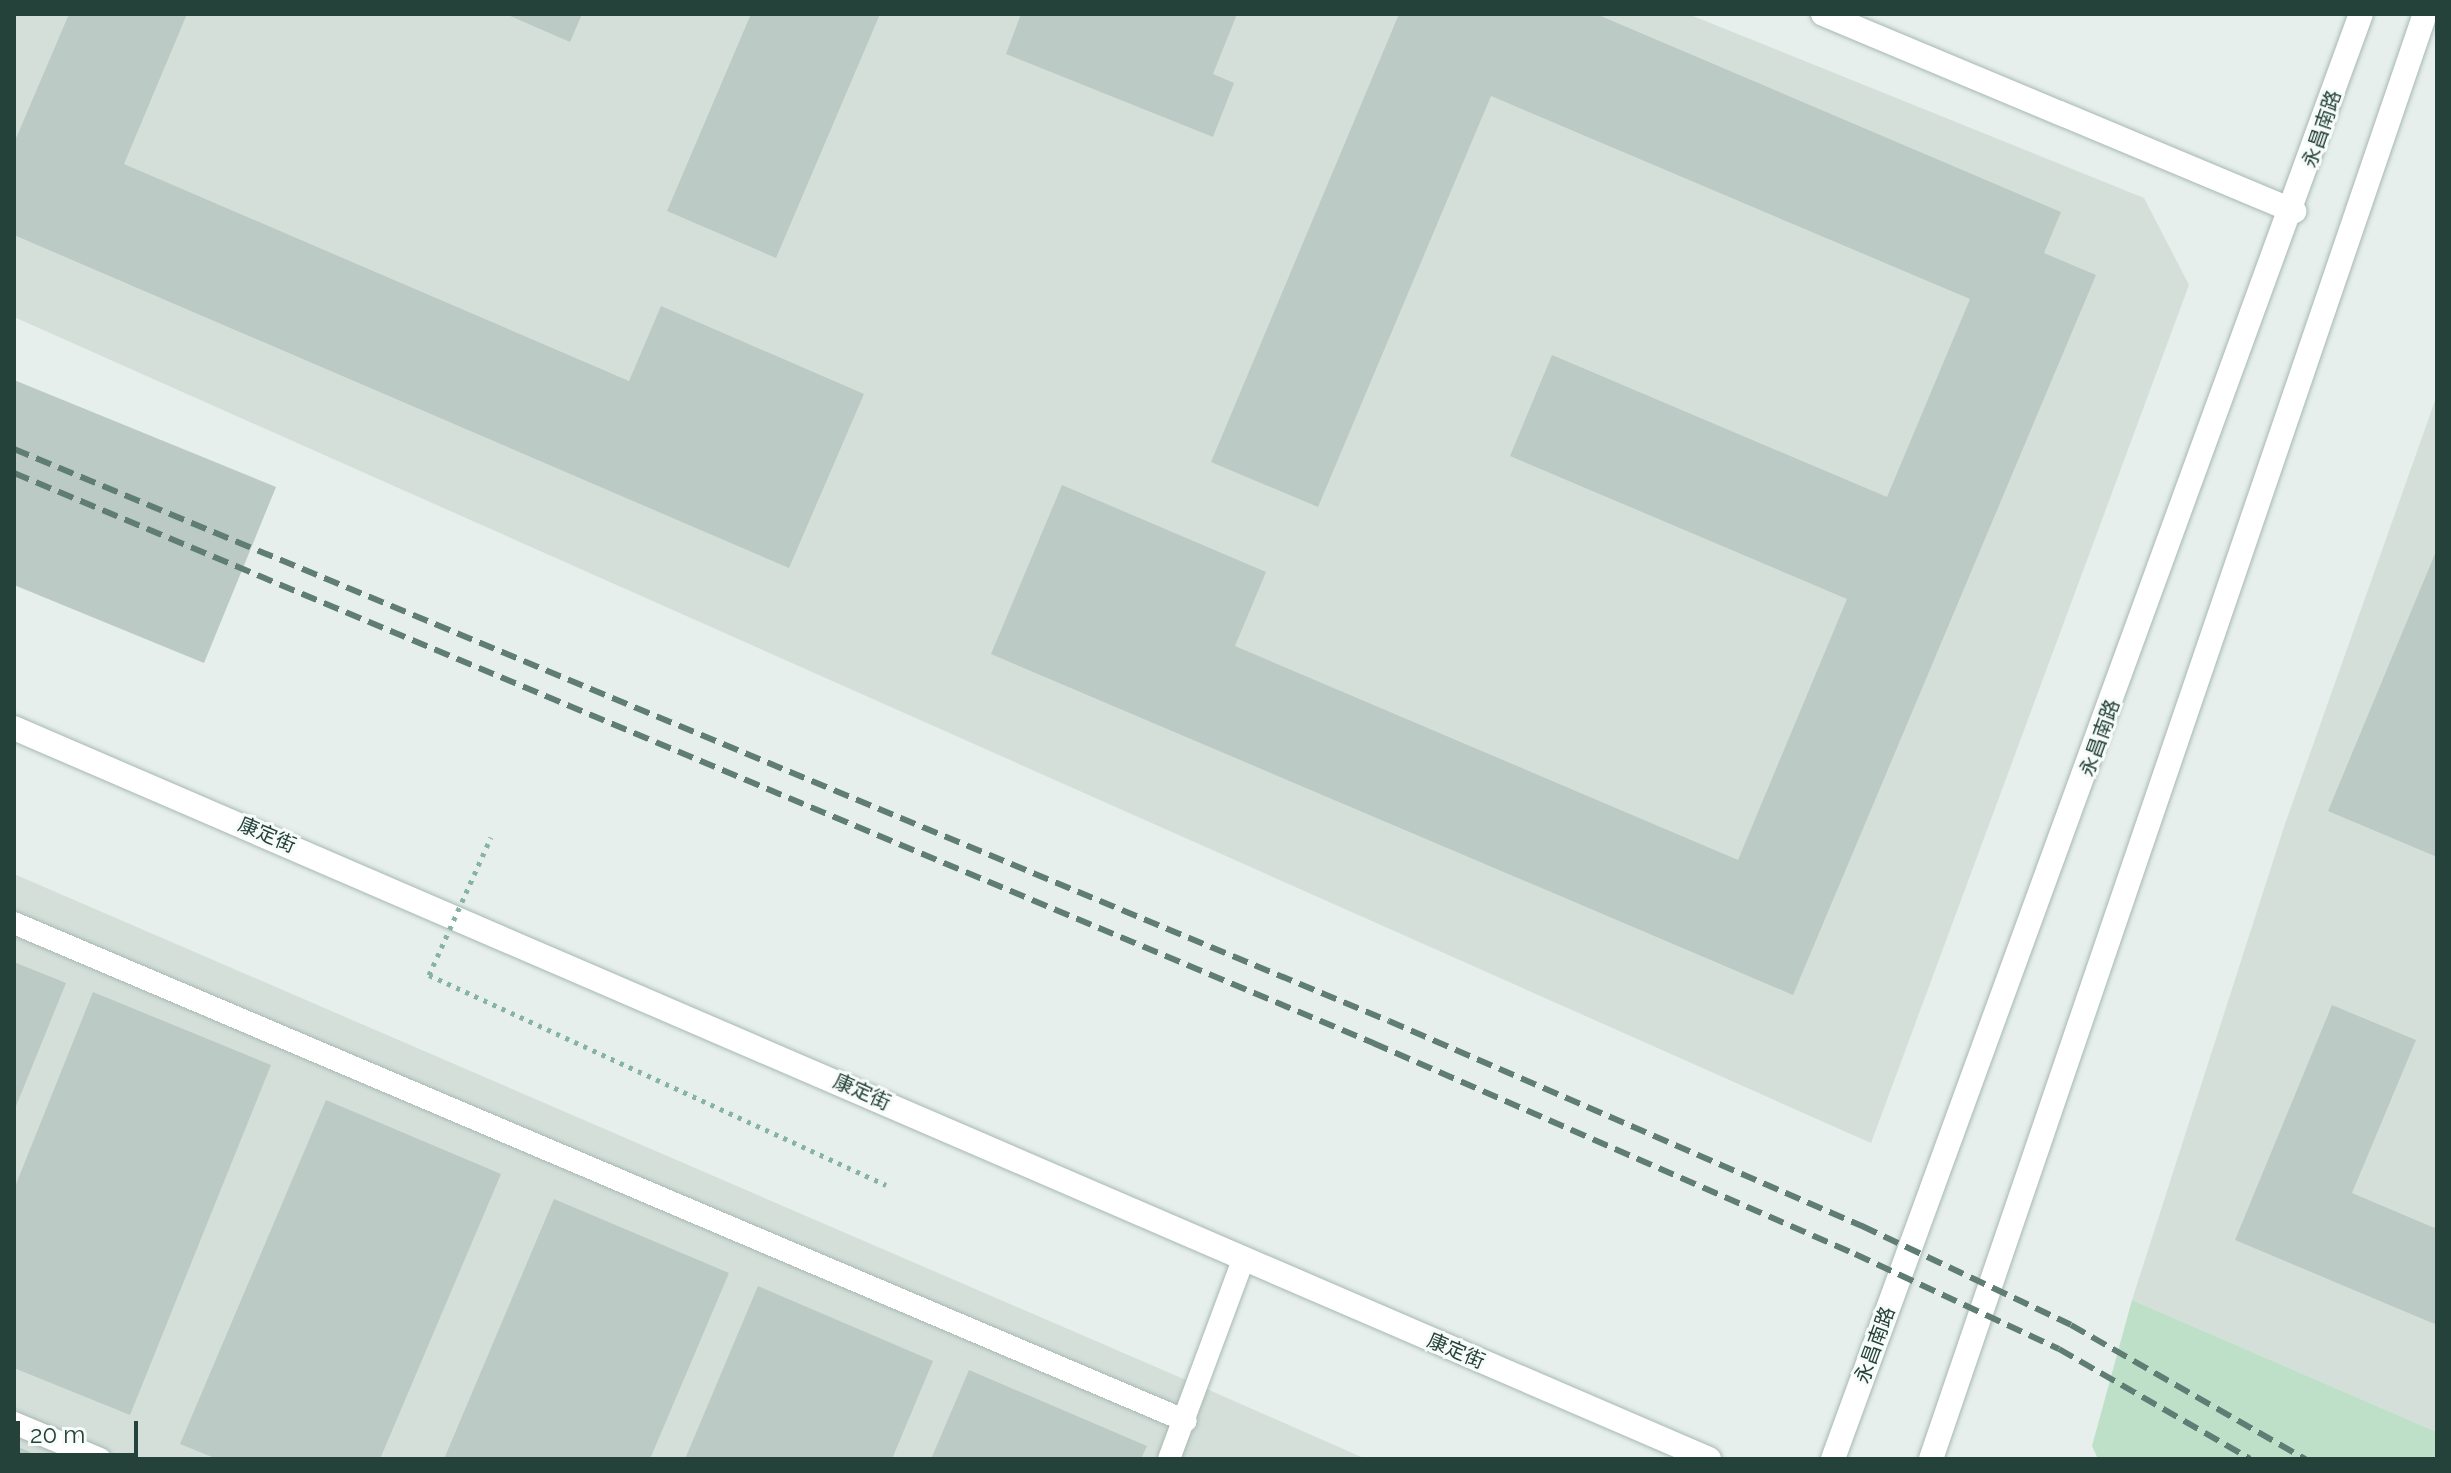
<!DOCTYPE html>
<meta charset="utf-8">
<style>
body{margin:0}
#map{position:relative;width:2451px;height:1473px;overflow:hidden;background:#e6efeb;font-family:Raleway,"Noto Sans SC",sans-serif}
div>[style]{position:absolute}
.built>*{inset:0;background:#d4dfda}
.green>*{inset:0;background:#bfe0c8}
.building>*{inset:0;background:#bbcac4}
.path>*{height:5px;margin-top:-2.5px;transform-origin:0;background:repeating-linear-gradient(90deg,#86b3a5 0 4px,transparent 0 10px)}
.roads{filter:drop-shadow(0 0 2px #a8b8b2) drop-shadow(0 0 2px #a8b8b2)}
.service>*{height:22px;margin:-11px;padding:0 11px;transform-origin:11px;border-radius:11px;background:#fff}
.minor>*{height:24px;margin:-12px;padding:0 12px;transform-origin:12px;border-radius:12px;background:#fff}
.tertiary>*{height:24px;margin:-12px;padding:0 12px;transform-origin:12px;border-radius:12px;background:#fff}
.secondary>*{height:24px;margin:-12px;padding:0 12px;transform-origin:12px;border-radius:12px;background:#fff}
.rail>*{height:6px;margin-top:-3px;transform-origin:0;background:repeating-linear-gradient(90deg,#5f7d75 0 16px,transparent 0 24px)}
.path-bridge>*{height:5px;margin-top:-2.5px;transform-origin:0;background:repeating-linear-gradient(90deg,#86b3a5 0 4px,transparent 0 10px)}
span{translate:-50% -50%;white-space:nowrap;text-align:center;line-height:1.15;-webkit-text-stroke:6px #f7fbf9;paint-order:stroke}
.street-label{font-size:20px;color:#24423a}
.frame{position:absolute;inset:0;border:16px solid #24423a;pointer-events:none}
.scale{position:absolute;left:16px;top:1421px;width:122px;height:36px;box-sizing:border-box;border:4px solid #24423a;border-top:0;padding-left:10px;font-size:24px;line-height:28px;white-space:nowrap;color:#24423a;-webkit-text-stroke:6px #f7fbf9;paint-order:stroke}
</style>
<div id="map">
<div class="built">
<i style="clip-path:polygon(14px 14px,1688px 14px,2144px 198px,2189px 285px,1871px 1143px,14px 317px)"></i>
<i style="clip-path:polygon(2437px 395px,2437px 1432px,2132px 1300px,2285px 824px)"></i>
<i style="clip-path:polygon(14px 874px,1200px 1386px,1366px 1459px,14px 1459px)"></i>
</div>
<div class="green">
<i style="clip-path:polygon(2132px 1300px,2437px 1432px,2437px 1459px,2098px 1459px,2092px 1446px)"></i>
</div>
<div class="building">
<i style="clip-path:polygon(69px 14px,187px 14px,124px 164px,629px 381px,661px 306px,864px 394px,789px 568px,14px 235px,14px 143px)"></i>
<i style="clip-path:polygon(506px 14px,582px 14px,570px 42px)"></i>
<i style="clip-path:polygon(751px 14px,880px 14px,776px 258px,667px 211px)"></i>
<i style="clip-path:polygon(1021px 14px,1237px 14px,1213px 74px,1234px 83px,1213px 137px,1006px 54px)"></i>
<i style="clip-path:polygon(1399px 14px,1596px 14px,2061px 212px,2044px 253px,2096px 275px,1793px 995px,991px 654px,1062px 485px,1266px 572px,1235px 646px,1738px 860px,1847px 599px,1510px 456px,1552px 355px,1887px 497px,1970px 299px,1491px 96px,1318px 507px,1211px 462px)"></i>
<i style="clip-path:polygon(14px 380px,276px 487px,204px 663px,14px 585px)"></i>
<i style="clip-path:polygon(2437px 549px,2437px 857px,2328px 811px)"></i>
<i style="clip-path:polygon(14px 962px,66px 983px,14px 1111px)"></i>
<i style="clip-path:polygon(93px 992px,271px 1065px,130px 1415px,14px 1368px,14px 1189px)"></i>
<i style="clip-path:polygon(2332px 1005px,2416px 1040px,2352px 1193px,2437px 1229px,2437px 1325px,2235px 1240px)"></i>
<i style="clip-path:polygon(326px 1100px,501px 1174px,380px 1459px,217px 1459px,180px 1444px)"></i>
<i style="clip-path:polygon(554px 1199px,729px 1273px,650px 1459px,444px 1459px)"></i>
<i style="clip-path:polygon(758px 1286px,933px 1361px,892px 1459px,685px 1459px)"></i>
<i style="clip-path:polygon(969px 1370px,1147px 1446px,1141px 1459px,931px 1459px)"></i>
<i style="clip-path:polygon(14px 1445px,45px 1459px,14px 1459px)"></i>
</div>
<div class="path">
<i style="left:429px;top:975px;width:503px;rotate:24.68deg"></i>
</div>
<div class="roads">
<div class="service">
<i style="left:14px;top:923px;width:1273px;rotate:23.02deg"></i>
<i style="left:14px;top:1423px;width:93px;rotate:22.7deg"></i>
<i style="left:1169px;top:1459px;width:212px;rotate:-69.6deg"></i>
</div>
<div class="minor">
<i style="left:1823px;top:14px;width:511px;rotate:22.7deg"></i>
</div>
<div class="tertiary">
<i style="left:1833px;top:1459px;width:1538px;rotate:-69.93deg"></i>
<i style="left:1931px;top:1459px;width:1527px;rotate:-71.13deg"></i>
</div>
<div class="secondary">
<i style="left:14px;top:728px;width:1846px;rotate:23.33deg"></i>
</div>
</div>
<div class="rail">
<i style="left:14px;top:449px;width:1489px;rotate:22.59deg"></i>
<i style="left:1389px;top:1021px;width:516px;rotate:23.43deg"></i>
<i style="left:1862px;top:1226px;width:231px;rotate:25.3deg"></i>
<i style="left:2071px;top:1325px;width:270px;rotate:29.8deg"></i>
<i style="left:14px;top:473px;width:1474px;rotate:22.75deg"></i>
<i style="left:1373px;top:1043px;width:526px;rotate:23.64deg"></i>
<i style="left:1855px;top:1254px;width:225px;rotate:25deg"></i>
<i style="left:2059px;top:1349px;width:220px;rotate:29.9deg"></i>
</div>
<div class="path-bridge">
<i style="left:429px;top:975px;width:151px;rotate:-65.8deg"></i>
</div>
<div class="street-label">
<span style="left:2322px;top:129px;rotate:-71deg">永昌南路</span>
<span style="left:2100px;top:738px;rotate:-70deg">永昌南路</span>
<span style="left:267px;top:835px;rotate:23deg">康定街</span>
<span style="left:862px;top:1092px;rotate:24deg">康定街</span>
<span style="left:1875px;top:1345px;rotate:-70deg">永昌南路</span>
<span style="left:1456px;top:1351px;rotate:23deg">康定街</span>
</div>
<div class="frame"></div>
<div class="scale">20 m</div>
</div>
